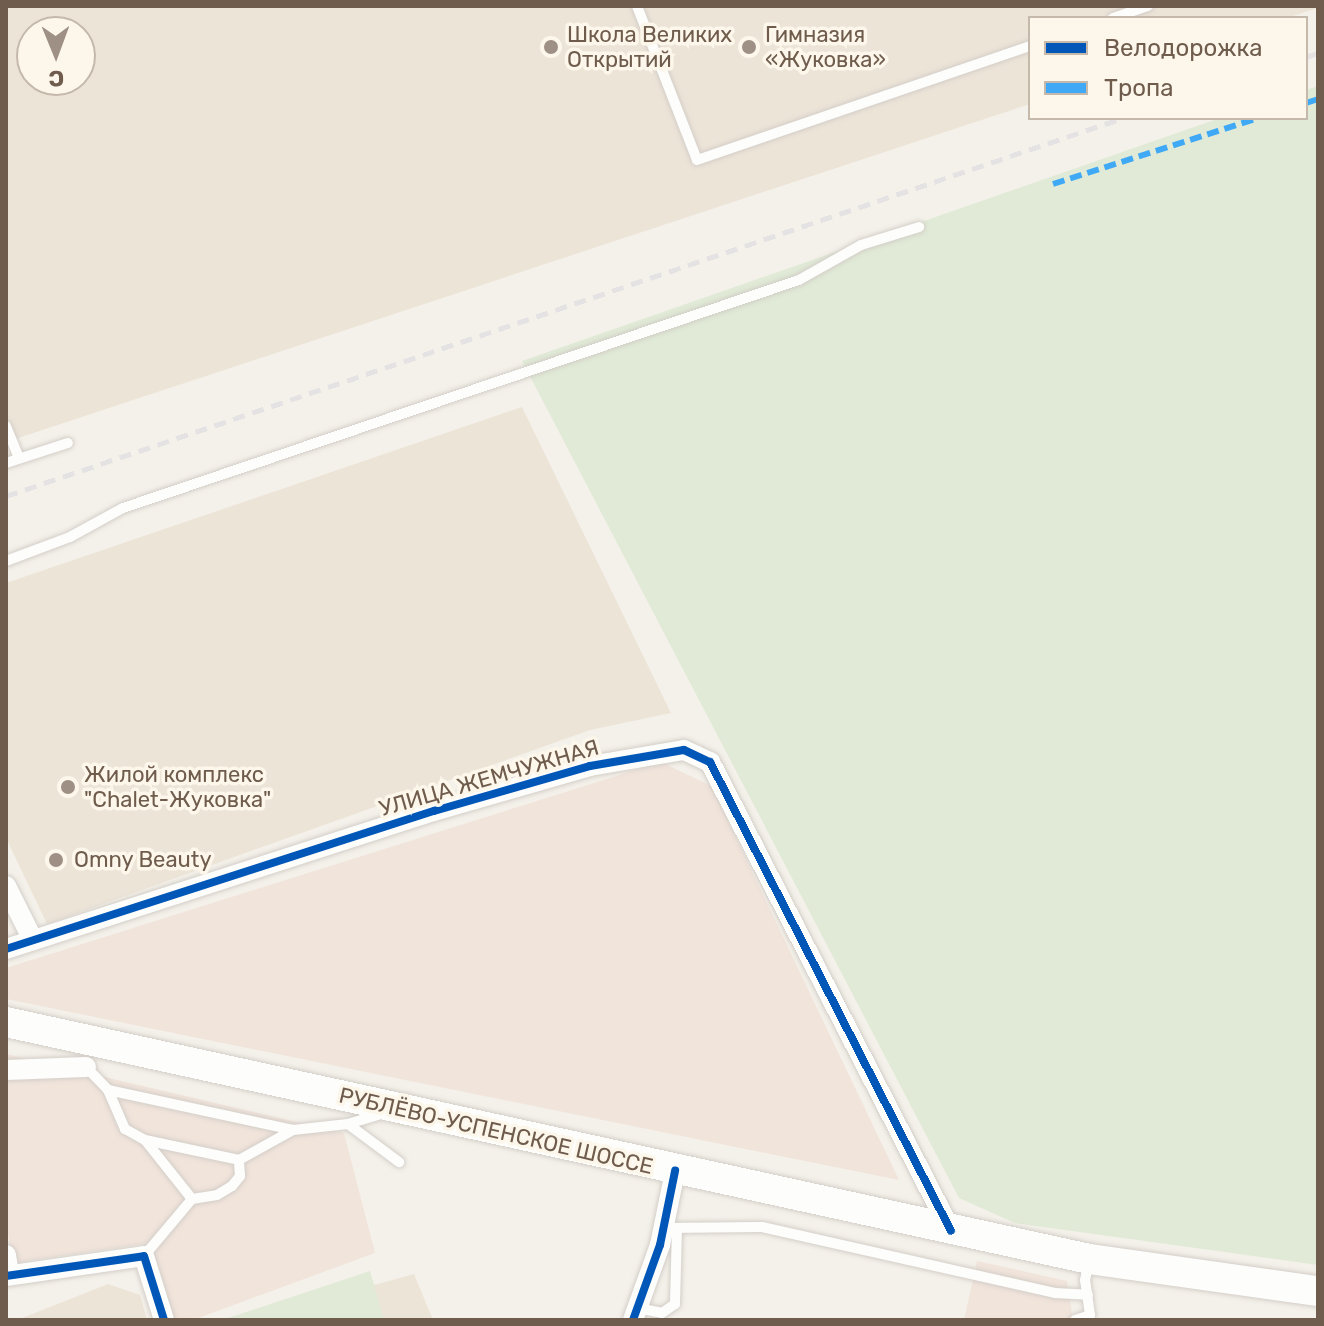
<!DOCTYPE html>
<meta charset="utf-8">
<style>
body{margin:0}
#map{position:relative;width:1324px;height:1326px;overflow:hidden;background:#f4f1ea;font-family:Rubik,sans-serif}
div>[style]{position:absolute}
.residential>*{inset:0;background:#ede4d8}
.commercial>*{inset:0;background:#f1e4db}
.green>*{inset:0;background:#e0ead6}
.roads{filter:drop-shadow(0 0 2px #d3cec8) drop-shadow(0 0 2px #d3cec8)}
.lane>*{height:10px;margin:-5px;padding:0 5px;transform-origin:5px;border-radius:5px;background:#fdfdfc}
.street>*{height:20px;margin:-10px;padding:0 10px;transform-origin:10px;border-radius:10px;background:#fdfdfc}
.secondary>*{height:30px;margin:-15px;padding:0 15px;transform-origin:15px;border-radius:15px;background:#fdfdfc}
.rail>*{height:5px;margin-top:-2.5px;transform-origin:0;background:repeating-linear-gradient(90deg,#e4e2e3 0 12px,transparent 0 20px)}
.quiet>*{height:6px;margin-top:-3px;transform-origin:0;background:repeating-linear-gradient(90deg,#3fa9f5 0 12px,transparent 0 18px)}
.cycleway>*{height:8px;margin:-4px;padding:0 4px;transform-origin:4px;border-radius:4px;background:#0057b8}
.dots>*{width:22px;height:22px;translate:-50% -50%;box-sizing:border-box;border:4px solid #fcf7ea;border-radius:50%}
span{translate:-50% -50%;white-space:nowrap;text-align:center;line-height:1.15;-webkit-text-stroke:7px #fcf7ea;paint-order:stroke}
.poi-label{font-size:22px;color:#6f5c4d}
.left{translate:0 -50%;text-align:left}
.street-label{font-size:22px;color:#6f5c4d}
.frame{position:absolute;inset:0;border:8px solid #6f5c4d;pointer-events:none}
.legend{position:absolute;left:1028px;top:16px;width:280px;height:104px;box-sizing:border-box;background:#fcf7ea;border:2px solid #c4b9ab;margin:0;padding:10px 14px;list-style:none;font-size:24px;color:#6f5c4d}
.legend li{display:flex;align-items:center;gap:16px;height:40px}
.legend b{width:40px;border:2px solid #c4b9ab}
.north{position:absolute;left:16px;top:16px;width:80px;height:80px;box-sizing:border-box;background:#fcf7ea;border:2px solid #c4b9ab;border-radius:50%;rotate:179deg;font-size:22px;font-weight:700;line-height:32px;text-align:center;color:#6f5c4d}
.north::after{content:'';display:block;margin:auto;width:28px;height:36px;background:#9e9084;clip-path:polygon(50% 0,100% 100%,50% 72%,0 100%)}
</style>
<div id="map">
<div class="residential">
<i style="clip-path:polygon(evenodd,6px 6px,1318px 6px,1318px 8px,1287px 18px,1030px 18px,1030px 104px,6px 442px,6px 6px,32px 32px,80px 32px,80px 80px,32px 80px,32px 32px)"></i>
<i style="clip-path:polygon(522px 407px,671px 713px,590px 730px,47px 924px,6px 838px,6px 583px)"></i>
<i style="clip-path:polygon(414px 1274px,433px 1320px,247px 1320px)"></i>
<i style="clip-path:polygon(108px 1284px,140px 1295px,147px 1320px,17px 1320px)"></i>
</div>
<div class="commercial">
<i style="clip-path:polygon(661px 762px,711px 786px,899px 1180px,6px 999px,6px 968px)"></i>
<i style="clip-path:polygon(6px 1054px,344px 1133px,375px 1253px,193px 1320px,168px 1320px,149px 1243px,13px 1263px,6px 1223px)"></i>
<i style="clip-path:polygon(977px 1261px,1067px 1281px,1073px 1320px,964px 1320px)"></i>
</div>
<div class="green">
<i style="clip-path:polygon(1318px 86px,1318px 1265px,1015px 1223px,959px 1198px,522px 361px,1220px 118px,1306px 118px,1306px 90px)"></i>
<i style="clip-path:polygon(370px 1271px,384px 1320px,222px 1320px)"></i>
</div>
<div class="roads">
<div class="lane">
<i style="left:637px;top:6px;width:165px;rotate:68.7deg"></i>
<i style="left:697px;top:160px;width:352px;rotate:-18.9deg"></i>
<i style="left:1113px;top:18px;width:37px;rotate:-19deg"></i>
<i style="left:6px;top:426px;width:35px;rotate:68deg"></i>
<i style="left:6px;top:463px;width:65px;rotate:-17.9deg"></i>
<i style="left:6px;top:561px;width:68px;rotate:-20.6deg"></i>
<i style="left:70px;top:537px;width:60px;rotate:-28.7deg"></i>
<i style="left:123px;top:508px;width:713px;rotate:-18.64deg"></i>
<i style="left:799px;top:280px;width:71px;rotate:-29.4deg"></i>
<i style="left:861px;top:245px;width:61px;rotate:-17.2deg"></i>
<i style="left:86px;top:1067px;width:32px;rotate:46deg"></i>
<i style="left:108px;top:1090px;width:189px;rotate:12.2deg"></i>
<i style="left:293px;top:1130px;width:55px;rotate:-6.2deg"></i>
<i style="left:348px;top:1124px;width:38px;rotate:-17deg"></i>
<i style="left:108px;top:1090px;width:43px;rotate:66.4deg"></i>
<i style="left:125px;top:1129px;width:23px;rotate:29deg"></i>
<i style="left:145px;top:1140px;width:75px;rotate:51.5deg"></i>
<i style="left:348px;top:1124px;width:64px;rotate:36.7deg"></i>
<i style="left:145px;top:1140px;width:96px;rotate:12deg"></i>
<i style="left:663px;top:1228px;width:99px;rotate:-0.6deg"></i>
<i style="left:762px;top:1227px;width:300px;rotate:12.7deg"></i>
<i style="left:1055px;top:1293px;width:33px;rotate:3deg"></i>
<i style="left:144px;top:1256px;width:75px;rotate:-49.9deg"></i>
<i style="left:192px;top:1199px;width:25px;rotate:-9deg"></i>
<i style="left:217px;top:1195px;width:17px;rotate:-31deg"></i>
<i style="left:232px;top:1186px;width:13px;rotate:-51deg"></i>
<i style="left:240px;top:1176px;width:16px;rotate:-94deg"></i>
<i style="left:239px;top:1160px;width:62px;rotate:-29.1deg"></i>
<i style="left:637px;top:1308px;width:25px;rotate:11deg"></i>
<i style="left:662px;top:1313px;width:16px;rotate:-35deg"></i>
<i style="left:675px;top:1304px;width:76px;rotate:-88.5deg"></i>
<i style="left:1075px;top:1320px;width:16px;rotate:-18deg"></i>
<i style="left:1090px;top:1315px;width:35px;rotate:-98deg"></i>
<i style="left:1085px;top:1280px;width:19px;rotate:-78deg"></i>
</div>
<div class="street">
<i style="left:6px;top:886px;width:60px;rotate:63.4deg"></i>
<i style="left:6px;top:949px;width:450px;rotate:-17.9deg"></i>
<i style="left:434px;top:811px;width:162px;rotate:-16.1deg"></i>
<i style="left:590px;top:766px;width:95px;rotate:-9.7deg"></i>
<i style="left:684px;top:750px;width:29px;rotate:25deg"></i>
<i style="left:710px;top:762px;width:527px;rotate:62.8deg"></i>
<i style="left:6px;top:1070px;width:80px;rotate:-2.1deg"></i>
<i style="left:6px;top:1255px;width:20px;rotate:81deg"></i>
<i style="left:6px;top:1276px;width:139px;rotate:-8.2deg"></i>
<i style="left:144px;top:1256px;width:67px;rotate:72.6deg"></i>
<i style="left:633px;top:1320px;width:80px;rotate:-70.2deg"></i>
<i style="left:660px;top:1245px;width:76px;rotate:-78.5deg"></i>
</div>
<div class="secondary">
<i style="left:6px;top:1022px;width:1109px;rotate:12.34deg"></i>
<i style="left:1089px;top:1259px;width:231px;rotate:8deg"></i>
</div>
</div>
<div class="rail">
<i style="left:1306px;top:57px;width:13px;rotate:-18deg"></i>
<i style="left:6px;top:496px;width:1179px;rotate:-18.7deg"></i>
</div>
<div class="quiet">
<i style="left:1306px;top:103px;width:13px;rotate:-18deg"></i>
<i style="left:1053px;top:184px;width:216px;rotate:-17.8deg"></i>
</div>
<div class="cycleway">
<i style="left:6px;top:949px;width:450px;rotate:-17.9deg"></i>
<i style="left:434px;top:811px;width:162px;rotate:-16.1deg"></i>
<i style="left:590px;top:766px;width:95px;rotate:-9.7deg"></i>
<i style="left:684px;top:750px;width:29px;rotate:25deg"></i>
<i style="left:710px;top:762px;width:527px;rotate:62.8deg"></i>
<i style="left:6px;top:1276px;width:139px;rotate:-8.2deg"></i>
<i style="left:144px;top:1256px;width:67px;rotate:72.6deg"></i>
<i style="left:633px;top:1320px;width:80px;rotate:-70.2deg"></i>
<i style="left:660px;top:1245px;width:76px;rotate:-78.5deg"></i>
</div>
<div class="dots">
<i style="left:551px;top:47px;background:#9e9084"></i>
<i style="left:749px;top:47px;background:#9e9084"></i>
<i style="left:68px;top:787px;background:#9e9084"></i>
<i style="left:56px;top:860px;background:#9e9084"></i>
</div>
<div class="poi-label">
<span class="left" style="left:567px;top:47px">Школа Великих<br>Открытий</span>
<span class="left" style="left:765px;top:47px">Гимназия<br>«Жуковка»</span>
<span class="left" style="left:84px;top:787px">Жилой комплекс<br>"Chalet-Жуковка"</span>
<span class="left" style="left:74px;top:860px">Omny Beauty</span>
</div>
<div class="street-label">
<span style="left:489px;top:778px;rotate:-16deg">УЛИЦА ЖЕМЧУЖНАЯ</span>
<span style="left:496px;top:1131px;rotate:13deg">РУБЛЁВО-УСПЕНСКОЕ ШОССЕ</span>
</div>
<div class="frame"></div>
<ul class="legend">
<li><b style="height:10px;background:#0057b8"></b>Велодорожка</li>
<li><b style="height:10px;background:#3fa9f5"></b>Тропа</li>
</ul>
<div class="north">С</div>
</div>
